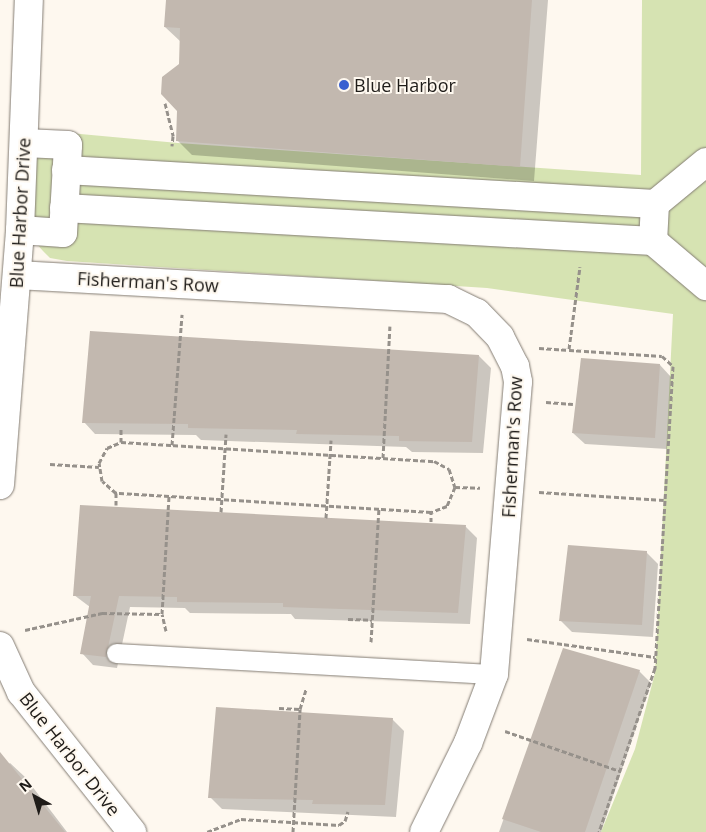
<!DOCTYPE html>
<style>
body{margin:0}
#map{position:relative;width:706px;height:832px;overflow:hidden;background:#fef8ef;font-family:"Open Sans",sans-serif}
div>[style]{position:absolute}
.green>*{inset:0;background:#d6e3b2}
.shadow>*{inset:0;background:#0003}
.building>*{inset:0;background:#c2b8af}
.path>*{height:3px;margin-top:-1.5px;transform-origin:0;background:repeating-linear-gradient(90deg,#96918b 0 5px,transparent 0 7.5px)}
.roads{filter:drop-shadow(0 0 1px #837c73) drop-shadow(0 0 1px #837c73)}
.service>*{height:19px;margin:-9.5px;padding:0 9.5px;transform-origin:9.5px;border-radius:9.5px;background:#fff}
.pedestrian>*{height:28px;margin:-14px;padding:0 14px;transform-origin:14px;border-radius:14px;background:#fff}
.minor>*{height:28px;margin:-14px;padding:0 14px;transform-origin:14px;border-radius:14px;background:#fff}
.dots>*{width:14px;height:14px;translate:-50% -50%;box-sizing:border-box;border:2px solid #fef8ef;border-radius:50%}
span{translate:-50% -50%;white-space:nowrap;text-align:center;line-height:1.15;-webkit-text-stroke:4px #fef8ef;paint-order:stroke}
.poi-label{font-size:18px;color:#1f1c19}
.left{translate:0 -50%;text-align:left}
.street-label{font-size:18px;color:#1f1c19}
.north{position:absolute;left:10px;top:772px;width:50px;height:50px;-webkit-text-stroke:4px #fef8ef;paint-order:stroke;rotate:321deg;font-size:14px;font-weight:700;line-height:20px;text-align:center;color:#1f1c19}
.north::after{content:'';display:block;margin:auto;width:18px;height:22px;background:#1f1c19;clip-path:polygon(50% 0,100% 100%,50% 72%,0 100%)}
</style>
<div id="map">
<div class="green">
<i style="clip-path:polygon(642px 0,706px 0,706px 832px,601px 832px,635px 749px,655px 673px,673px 314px,487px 288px,67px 261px,50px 258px,43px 251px,35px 242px,32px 219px,37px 130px,178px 143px,641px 175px)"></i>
</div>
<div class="shadow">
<i style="clip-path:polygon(168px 0,548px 0,534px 181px,192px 155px,178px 141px,181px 42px,165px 27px)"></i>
<i style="clip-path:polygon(479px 356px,491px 368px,483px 453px,412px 452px,406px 447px,201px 440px,196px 435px,95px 434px,84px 422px)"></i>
<i style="clip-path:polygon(660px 365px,671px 377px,667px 449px,585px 444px,573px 433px)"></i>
<i style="clip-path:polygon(466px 527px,477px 538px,470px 624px,295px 619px,291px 614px,190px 613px,185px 608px,130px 607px,117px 668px,93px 665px,82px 653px,90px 607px,74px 595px)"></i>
<i style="clip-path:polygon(646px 552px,658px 564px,653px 637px,572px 632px,560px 620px)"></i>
<i style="clip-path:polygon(564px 649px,639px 671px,651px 683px,601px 832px,499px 832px)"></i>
<i style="clip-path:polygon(392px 719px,404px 731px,396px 817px,222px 809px,210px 797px)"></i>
<i style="clip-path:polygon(10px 763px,25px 777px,67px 832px,0 832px,0 766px,3px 769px)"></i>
</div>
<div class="building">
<i style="clip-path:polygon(166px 0,532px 0,520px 167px,176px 141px,177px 111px,161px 94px,162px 77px,179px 64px,180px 28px,164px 27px)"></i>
<i style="clip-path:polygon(90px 331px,479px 355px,472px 442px,399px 441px,399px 436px,296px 434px,297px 430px,188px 428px,188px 424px,82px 423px)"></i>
<i style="clip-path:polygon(581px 358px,660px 364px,655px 438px,572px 433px)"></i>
<i style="clip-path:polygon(80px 505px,466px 525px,458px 613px,283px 607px,283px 603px,177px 602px,177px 597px,119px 596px,106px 657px,80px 654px,91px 596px,73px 596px)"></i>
<i style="clip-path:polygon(568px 545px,647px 551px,642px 625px,559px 621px)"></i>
<i style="clip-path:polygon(563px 648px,640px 670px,585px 832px,541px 832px,502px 819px)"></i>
<i style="clip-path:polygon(216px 707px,393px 718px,385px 805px,312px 804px,313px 800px,208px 798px)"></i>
<i style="clip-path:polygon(0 752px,65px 832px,0 832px)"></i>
</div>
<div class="path">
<i style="left:165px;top:103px;width:34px;rotate:76deg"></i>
<i style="left:173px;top:136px;width:10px;rotate:96deg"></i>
<i style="left:539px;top:348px;width:123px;rotate:3.7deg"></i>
<i style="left:662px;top:356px;width:15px;rotate:42deg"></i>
<i style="left:673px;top:366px;width:303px;rotate:93.4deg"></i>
<i style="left:655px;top:668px;width:173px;rotate:108.9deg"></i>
<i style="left:569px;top:349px;width:83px;rotate:-82.4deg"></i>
<i style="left:546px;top:402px;width:27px;rotate:4deg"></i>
<i style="left:121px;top:442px;width:314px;rotate:3.5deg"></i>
<i style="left:434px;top:461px;width:17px;rotate:28deg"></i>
<i style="left:449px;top:469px;width:19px;rotate:72deg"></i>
<i style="left:455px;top:487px;width:21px;rotate:113deg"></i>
<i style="left:447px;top:506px;width:17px;rotate:159deg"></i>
<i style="left:431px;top:512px;width:316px;rotate:-176.5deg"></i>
<i style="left:116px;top:493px;width:18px;rotate:-139deg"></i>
<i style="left:102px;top:481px;width:18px;rotate:-99deg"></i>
<i style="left:99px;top:463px;width:17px;rotate:-62deg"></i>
<i style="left:107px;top:448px;width:15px;rotate:-23deg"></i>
<i style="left:121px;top:442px;width:14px;rotate:-90deg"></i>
<i style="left:172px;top:445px;width:131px;rotate:-85.6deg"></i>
<i style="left:383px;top:458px;width:132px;rotate:-87deg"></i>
<i style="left:50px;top:464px;width:49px;rotate:3.5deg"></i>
<i style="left:455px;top:487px;width:25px;rotate:2deg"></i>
<i style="left:539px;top:492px;width:125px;rotate:3.7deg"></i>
<i style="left:116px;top:505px;width:12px;rotate:-90deg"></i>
<i style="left:221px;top:512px;width:78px;rotate:-86.3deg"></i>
<i style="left:326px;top:518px;width:78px;rotate:-86.3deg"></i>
<i style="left:431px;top:522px;width:10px;rotate:-90deg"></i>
<i style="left:348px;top:619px;width:24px;rotate:2deg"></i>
<i style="left:25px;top:630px;width:79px;rotate:-12.4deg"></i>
<i style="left:102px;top:613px;width:60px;rotate:1deg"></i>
<i style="left:166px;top:631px;width:17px;rotate:-103deg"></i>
<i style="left:162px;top:614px;width:118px;rotate:-86.6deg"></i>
<i style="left:527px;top:639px;width:129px;rotate:8deg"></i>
<i style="left:371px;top:642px;width:134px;rotate:-86.6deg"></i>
<i style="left:279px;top:708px;width:21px;rotate:3deg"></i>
<i style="left:505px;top:731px;width:122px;rotate:19.2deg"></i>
<i style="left:207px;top:832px;width:36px;rotate:-21deg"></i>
<i style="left:241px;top:819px;width:98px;rotate:3.5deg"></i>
<i style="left:339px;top:825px;width:7px;rotate:-34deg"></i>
<i style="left:345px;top:821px;width:10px;rotate:-73deg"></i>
<i style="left:293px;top:832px;width:123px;rotate:-86.7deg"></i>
<i style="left:300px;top:709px;width:21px;rotate:-73deg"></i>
</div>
<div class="roads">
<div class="service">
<i style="left:116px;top:653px;width:379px;rotate:3.2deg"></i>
</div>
<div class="pedestrian">
<i style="left:706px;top:162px;width:66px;rotate:140.5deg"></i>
<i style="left:655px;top:204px;width:37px;rotate:93deg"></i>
<i style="left:653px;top:241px;width:70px;rotate:40.3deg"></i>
<i style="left:66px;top:170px;width:590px;rotate:3.3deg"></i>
<i style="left:64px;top:208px;width:590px;rotate:3.21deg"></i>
<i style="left:20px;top:230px;width:43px;rotate:4deg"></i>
<i style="left:63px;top:233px;width:88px;rotate:-86.7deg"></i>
<i style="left:68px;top:145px;width:44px;rotate:-177.4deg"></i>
</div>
<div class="minor">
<i style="left:17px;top:275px;width:432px;rotate:3.2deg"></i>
<i style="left:448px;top:299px;width:32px;rotate:26deg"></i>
<i style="left:477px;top:313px;width:33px;rotate:46deg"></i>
<i style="left:500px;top:337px;width:33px;rotate:63deg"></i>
<i style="left:515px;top:366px;width:16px;rotate:79deg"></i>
<i style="left:518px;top:382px;width:293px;rotate:94.7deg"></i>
<i style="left:494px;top:674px;width:74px;rotate:110.6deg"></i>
<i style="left:468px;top:743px;width:99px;rotate:116.3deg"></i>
<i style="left:0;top:485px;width:256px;rotate:-85.5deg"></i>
<i style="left:20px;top:230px;width:230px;rotate:-87.8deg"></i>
<i style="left:0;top:646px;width:51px;rotate:65.5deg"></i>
<i style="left:21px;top:692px;width:179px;rotate:51.6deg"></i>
</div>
</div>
<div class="dots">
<i style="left:344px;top:85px;background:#395fd0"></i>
</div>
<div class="poi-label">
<span class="left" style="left:354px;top:85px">Blue Harbor</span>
</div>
<div class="street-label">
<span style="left:20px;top:213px;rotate:-87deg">Blue Harbor Drive</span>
<span style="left:148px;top:282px;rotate:3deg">Fisherman's Row</span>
<span style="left:512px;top:447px;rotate:-87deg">Fisherman's Row</span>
<span style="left:70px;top:754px;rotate:52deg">Blue Harbor Drive</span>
</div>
<div class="north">N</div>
</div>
